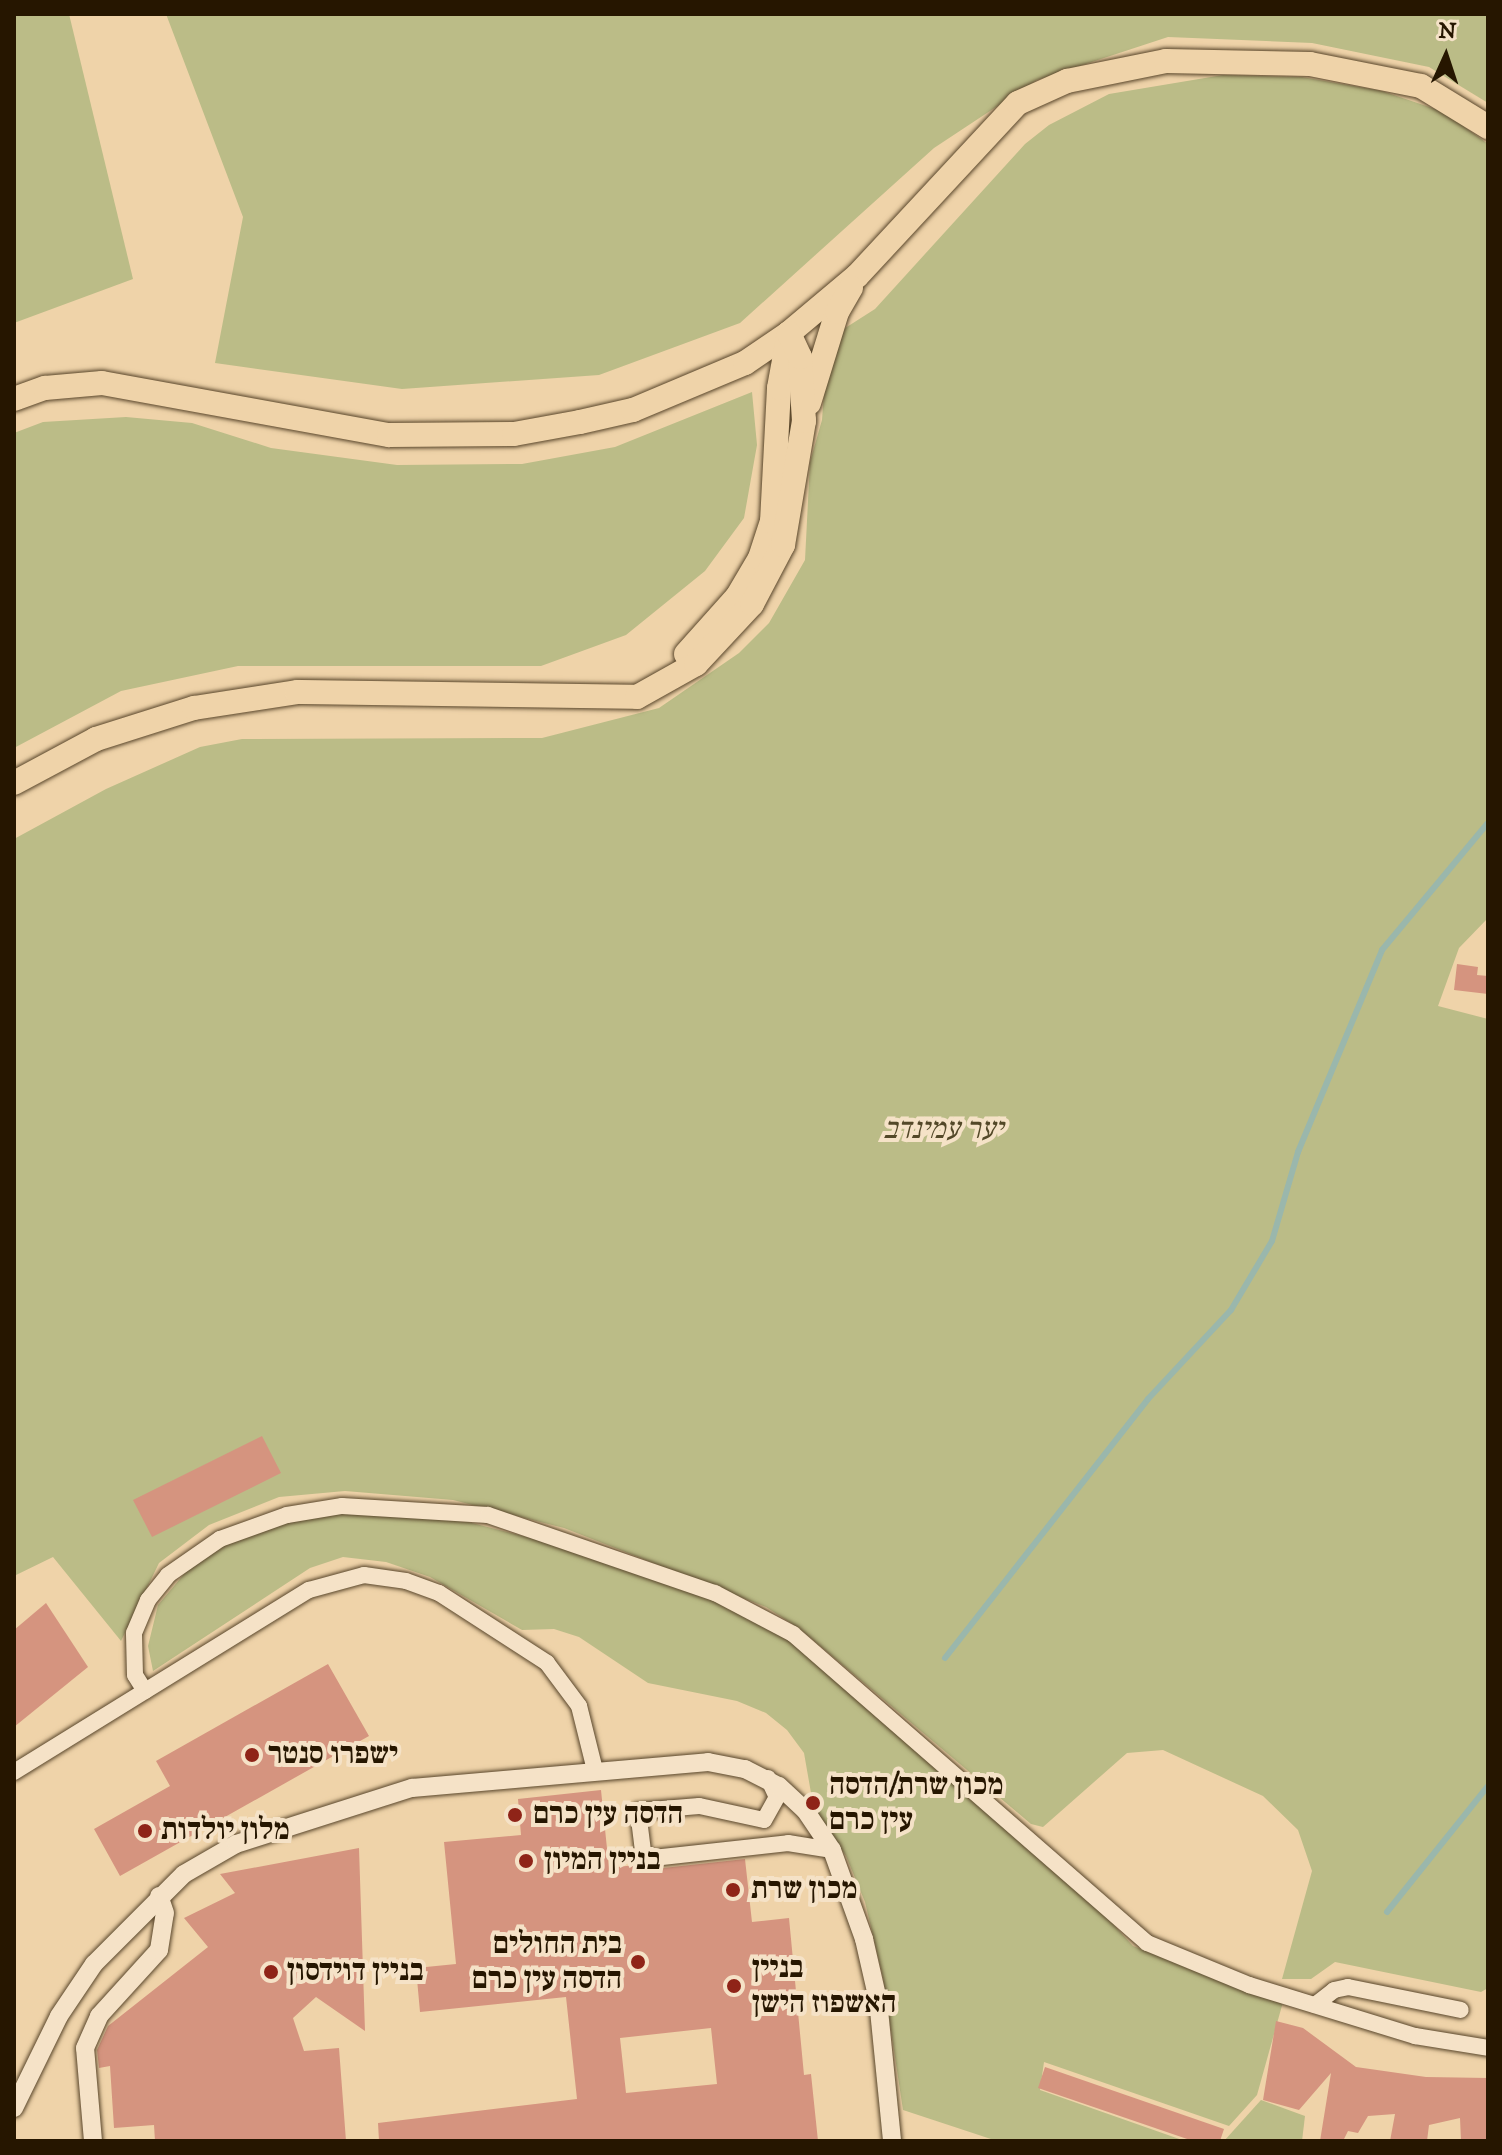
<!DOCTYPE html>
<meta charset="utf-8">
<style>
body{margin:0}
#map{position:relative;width:1502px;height:2155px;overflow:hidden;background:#efd3a9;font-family:"IM FELL DW Pica","Frank Ruhl Libre",serif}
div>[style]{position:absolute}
.green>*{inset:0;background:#bbbc87}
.stream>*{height:6px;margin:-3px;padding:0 3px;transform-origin:3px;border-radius:3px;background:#9ab7ac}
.building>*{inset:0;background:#d5947f}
.roads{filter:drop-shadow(0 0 2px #58452a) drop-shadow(0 0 2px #58452a)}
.minor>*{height:16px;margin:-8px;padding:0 8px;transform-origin:8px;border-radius:8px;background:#f5e2c7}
.tertiary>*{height:18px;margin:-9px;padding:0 9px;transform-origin:9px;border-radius:9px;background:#f5e2c7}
.primary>*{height:24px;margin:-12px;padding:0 12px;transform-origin:12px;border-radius:12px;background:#efd3a9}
.dots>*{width:22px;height:22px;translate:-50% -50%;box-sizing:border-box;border:4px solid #f5e2c7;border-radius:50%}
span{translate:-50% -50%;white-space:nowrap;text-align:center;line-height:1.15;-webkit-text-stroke:8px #f5e2c7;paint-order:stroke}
.park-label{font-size:30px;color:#534828;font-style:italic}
.poi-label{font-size:30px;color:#261600;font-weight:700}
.left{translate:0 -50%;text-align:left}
.right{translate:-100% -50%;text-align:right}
.frame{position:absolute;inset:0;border:16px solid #261600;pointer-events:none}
.north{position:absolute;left:1406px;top:16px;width:80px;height:80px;-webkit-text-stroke:6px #f5e2c7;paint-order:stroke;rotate:3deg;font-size:22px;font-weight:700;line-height:32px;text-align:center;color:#261600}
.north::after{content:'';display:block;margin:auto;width:28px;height:36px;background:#261600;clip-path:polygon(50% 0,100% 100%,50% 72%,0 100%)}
</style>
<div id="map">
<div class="green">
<i style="clip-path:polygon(14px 14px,69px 14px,133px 279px,14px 323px)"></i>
<i style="clip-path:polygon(166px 14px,1488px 14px,1488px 103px,1429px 67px,1312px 43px,1168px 37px,1037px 80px,934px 148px,740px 323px,599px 375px,402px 389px,215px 363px,243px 217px)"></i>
<i style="clip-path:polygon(1223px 75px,1302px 77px,1382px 91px,1444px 112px,1488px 144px,1488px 918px,1459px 948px,1438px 1006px,1488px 1019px,1488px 1988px,1481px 1992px,1335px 1962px,1311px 1979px,1282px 1979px,1312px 1871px,1298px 1830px,1263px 1796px,1163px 1750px,1127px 1753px,1043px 1827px,1031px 1824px,800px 1629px,766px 1607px,564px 1528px,453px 1500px,345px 1491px,279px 1497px,209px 1525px,159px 1563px,121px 1641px,53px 1557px,14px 1576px,14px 839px,106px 789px,200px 747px,242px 739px,542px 738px,659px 708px,739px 653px,769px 623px,805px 560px,810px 462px,822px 420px,828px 339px,875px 309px,1025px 144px,1049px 125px,1109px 94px)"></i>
<i style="clip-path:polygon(752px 392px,757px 445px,744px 518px,705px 571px,626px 635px,541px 666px,238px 666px,121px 691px,14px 748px,14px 433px,43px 422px,126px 417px,192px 423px,271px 448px,397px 465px,522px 464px,615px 447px)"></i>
<i style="clip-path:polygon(350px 1510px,468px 1522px,539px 1540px,710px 1598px,793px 1640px,1101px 1911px,1133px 1946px,1283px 2002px,1257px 2095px,1229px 2126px,1044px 2062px,1040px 2090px,1185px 2141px,997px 2141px,903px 2110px,883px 1978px,865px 1902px,846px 1856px,814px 1810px,804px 1753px,787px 1730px,766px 1713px,737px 1701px,648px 1683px,579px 1637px,554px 1629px,522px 1630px,430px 1577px,386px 1562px,343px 1557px,310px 1568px,153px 1671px,148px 1646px,158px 1605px,190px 1567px,225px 1544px,299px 1518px)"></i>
<i style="clip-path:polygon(1261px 2100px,1305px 2116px,1302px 2141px,1224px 2141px)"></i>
</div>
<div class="stream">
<i style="left:945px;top:1658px;width:329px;rotate:-51.9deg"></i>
<i style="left:1148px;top:1399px;width:122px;rotate:-47deg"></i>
<i style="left:1231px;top:1310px;width:80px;rotate:-59.3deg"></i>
<i style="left:1272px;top:1241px;width:93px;rotate:-73.7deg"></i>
<i style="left:1298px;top:1152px;width:219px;rotate:-67.4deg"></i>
<i style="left:1382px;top:950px;width:165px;rotate:-50.2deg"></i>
<i style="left:1387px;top:1912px;width:161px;rotate:-51.3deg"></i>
</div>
<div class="building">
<i style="clip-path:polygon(1457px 964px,1478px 967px,1477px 975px,1488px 976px,1488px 994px,1454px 990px)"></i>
<i style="clip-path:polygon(262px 1436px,281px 1473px,152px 1537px,133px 1500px)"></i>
<i style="clip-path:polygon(46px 1603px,88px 1667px,14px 1727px,14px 1630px)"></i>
<i style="clip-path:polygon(328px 1664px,369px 1736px,120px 1876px,94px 1829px,170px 1786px,156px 1761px)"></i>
<i style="clip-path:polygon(evenodd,601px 1790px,609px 1868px,635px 1865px,645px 1870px,745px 1859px,752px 1922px,789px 1918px,804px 2075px,811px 2074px,818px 2141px,379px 2141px,378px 2123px,577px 2099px,566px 1997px,420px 2012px,416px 1968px,456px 1964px,444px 1842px,521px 1835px,518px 1799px,601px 1790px,711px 2028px,717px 2084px,626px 2093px,620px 2038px,711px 2028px)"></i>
<i style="clip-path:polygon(359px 1848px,365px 2031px,316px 1997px,293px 2018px,304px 2051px,339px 2048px,346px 2141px,155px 2141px,154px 2125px,114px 2128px,110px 2066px,99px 2068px,97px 2050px,108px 2026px,208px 1947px,184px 1918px,235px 1893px,220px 1874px)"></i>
<i style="clip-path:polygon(1276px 2021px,1303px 2028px,1356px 2067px,1426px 2077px,1488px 2078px,1488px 2141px,1461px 2141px,1460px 2118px,1429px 2125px,1427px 2141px,1390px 2141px,1395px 2114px,1368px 2116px,1358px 2133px,1348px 2131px,1343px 2141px,1320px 2141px,1331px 2073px,1299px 2110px,1263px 2100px)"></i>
<i style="clip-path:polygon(1045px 2067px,1224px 2129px,1220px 2141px,1193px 2141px,1038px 2088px)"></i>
</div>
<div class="roads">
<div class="minor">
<i style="left:145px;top:1691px;width:19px;rotate:-122deg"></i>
<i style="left:135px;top:1675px;width:42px;rotate:-91.4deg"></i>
<i style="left:134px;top:1633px;width:36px;rotate:-67deg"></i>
<i style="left:148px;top:1600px;width:32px;rotate:-51deg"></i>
<i style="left:168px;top:1575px;width:63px;rotate:-34.7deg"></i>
<i style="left:220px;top:1539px;width:71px;rotate:-19.7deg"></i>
<i style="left:287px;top:1515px;width:56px;rotate:-9.3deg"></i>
<i style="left:342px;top:1506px;width:146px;rotate:3.5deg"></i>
<i style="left:488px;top:1515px;width:240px;rotate:19deg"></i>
<i style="left:715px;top:1593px;width:88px;rotate:27.7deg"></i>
<i style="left:793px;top:1634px;width:470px;rotate:41.1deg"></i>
<i style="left:1147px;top:1943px;width:110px;rotate:22.4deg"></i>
<i style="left:1249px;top:1985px;width:174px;rotate:17.1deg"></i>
<i style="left:1415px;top:2036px;width:74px;rotate:9.3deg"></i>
<i style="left:14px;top:1772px;width:347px;rotate:-31.7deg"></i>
<i style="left:309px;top:1590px;width:57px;rotate:-15.3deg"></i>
<i style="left:364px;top:1575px;width:42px;rotate:8.1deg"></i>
<i style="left:406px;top:1581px;width:35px;rotate:20deg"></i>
<i style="left:439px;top:1593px;width:129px;rotate:32.9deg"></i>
<i style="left:547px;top:1663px;width:54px;rotate:53.3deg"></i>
<i style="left:579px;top:1706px;width:66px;rotate:76deg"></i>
<i style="left:768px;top:1778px;width:21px;rotate:65deg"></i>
<i style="left:777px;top:1797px;width:26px;rotate:119deg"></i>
<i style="left:764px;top:1820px;width:66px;rotate:-167.8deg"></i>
<i style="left:699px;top:1806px;width:61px;rotate:175.3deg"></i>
<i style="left:638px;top:1811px;width:48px;rotate:82.9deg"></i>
<i style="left:644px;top:1859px;width:145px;rotate:-6.3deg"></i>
<i style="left:788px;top:1843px;width:45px;rotate:9deg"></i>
<i style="left:1315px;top:2005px;width:24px;rotate:-38deg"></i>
<i style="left:1334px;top:1990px;width:14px;rotate:-12deg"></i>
<i style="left:1348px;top:1987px;width:115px;rotate:11.5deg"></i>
</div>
<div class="tertiary">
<i style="left:14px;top:2108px;width:102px;rotate:-63.9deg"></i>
<i style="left:59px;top:2016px;width:63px;rotate:-56.1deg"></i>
<i style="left:94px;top:1964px;width:127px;rotate:-45deg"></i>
<i style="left:184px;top:1874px;width:60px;rotate:-30deg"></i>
<i style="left:236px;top:1844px;width:185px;rotate:-17.7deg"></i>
<i style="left:412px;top:1788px;width:297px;rotate:-5deg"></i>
<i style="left:708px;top:1762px;width:38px;rotate:11deg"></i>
<i style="left:745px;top:1769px;width:38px;rotate:27deg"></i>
<i style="left:779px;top:1786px;width:35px;rotate:43deg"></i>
<i style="left:805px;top:1810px;width:48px;rotate:56deg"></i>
<i style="left:832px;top:1850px;width:95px;rotate:70.2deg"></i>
<i style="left:864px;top:1939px;width:63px;rotate:77.1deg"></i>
<i style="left:878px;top:2000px;width:142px;rotate:84.3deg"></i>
<i style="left:93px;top:2141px;width:93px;rotate:-94.9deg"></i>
<i style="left:85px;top:2048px;width:35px;rotate:-66deg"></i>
<i style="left:99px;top:2016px;width:89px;rotate:-47.7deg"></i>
<i style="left:159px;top:1950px;width:37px;rotate:-81deg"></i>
<i style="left:165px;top:1913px;width:18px;rotate:-109deg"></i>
</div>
<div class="primary">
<i style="left:14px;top:399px;width:33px;rotate:-20deg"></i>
<i style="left:45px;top:388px;width:57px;rotate:-5deg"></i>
<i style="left:102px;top:383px;width:292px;rotate:10.3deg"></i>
<i style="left:389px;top:435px;width:125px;rotate:-0.5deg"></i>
<i style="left:514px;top:434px;width:67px;rotate:-10.3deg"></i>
<i style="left:580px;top:422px;width:54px;rotate:-12.8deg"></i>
<i style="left:633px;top:410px;width:121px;rotate:-22.8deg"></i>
<i style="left:745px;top:363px;width:53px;rotate:-34.3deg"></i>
<i style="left:789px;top:333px;width:89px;rotate:-40deg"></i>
<i style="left:857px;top:276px;width:236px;rotate:-47.1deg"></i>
<i style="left:1018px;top:103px;width:54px;rotate:-24.2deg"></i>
<i style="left:1067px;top:81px;width:101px;rotate:-11.4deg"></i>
<i style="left:1166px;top:61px;width:144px;rotate:1.2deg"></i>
<i style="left:1310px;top:64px;width:113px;rotate:11.2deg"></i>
<i style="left:1421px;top:86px;width:79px;rotate:31.5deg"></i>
<i style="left:809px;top:403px;width:95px;rotate:-72.9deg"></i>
<i style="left:837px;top:312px;width:28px;rotate:-60deg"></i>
<i style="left:686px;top:654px;width:76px;rotate:-48.2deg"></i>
<i style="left:737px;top:597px;width:45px;rotate:-59.5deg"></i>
<i style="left:760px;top:558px;width:38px;rotate:-72deg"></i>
<i style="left:772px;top:522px;width:134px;rotate:-87deg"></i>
<i style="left:779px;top:388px;width:56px;rotate:-79.7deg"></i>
<i style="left:14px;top:783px;width:93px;rotate:-28.2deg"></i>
<i style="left:96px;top:739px;width:103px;rotate:-17.6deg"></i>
<i style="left:194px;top:708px;width:104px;rotate:-8.8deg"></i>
<i style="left:297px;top:692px;width:340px;rotate:0.8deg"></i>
<i style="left:637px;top:697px;width:68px;rotate:-29.2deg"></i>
<i style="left:696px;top:664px;width:82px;rotate:-47deg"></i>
<i style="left:752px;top:604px;width:67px;rotate:-62.3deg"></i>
<i style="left:783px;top:545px;width:126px;rotate:-80.4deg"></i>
<i style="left:804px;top:421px;width:64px;rotate:-93.6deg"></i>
<i style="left:800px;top:357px;width:26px;rotate:-115deg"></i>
</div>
</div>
<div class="dots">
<i style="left:252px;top:1755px;background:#8f2418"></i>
<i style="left:813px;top:1803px;background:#8f2418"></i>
<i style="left:515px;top:1815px;background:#8f2418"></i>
<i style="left:145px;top:1831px;background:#8f2418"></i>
<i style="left:526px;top:1861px;background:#8f2418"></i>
<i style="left:733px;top:1890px;background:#8f2418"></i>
<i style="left:638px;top:1962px;background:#8f2418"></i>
<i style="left:271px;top:1972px;background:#8f2418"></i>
<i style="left:734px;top:1986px;background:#8f2418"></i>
</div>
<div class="park-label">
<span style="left:943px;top:1130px">יער עמינדב</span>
</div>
<div class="poi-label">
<span class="left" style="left:268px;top:1755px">ישפרו סנטר</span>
<span class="left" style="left:829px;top:1803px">מכון שרת/הדסה<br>עין כרם</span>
<span class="left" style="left:533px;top:1815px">הדסה עין כרם</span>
<span class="left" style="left:161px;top:1831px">מלון יולדות</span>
<span class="left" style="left:544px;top:1861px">בניין המיון</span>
<span class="left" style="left:751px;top:1890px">מכון שרת</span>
<span class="right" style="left:622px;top:1962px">בית החולים<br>הדסה עין כרם</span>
<span class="left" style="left:752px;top:1986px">בניין<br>האשפוז הישן</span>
<span class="left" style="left:287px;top:1972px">בניין דוידסון</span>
</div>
<div class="frame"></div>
<div class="north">N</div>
</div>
